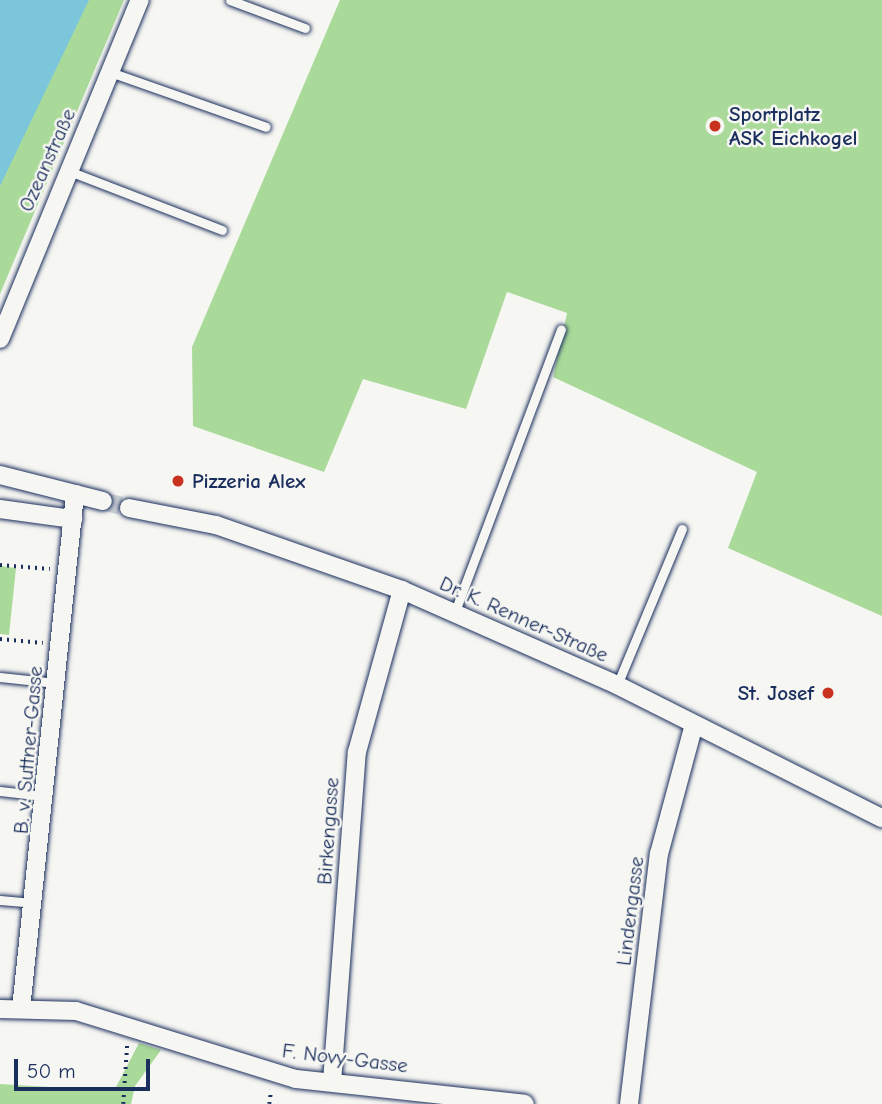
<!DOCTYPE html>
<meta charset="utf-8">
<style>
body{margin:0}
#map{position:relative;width:882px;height:1104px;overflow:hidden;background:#f6f6f2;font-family:"Comic Neue",sans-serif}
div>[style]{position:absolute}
.green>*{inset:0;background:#aada9a}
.water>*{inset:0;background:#7bc6db}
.minor-tunnel>*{height:18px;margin-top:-9px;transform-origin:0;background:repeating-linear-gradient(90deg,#caced4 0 18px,transparent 0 27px)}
.path>*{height:3.5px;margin-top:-1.75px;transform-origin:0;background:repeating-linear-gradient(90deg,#1b2f5e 0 2px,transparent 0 7px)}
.roads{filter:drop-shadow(0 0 2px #1b2f5e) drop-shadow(0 0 2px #1b2f5e)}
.service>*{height:9px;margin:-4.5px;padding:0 4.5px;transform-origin:4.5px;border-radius:4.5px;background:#f6f6f2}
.minor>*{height:18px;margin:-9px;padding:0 9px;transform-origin:9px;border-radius:9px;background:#f6f6f2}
.dots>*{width:19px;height:19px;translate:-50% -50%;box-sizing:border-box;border:4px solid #f6f6f2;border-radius:50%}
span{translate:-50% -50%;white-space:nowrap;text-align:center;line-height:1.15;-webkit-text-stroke:5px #f6f6f2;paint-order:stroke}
.poi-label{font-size:21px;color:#1b2f5e;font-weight:700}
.left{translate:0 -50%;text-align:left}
.right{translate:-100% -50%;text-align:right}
.street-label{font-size:21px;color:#1b2f5e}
.scale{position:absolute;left:14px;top:1059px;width:136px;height:32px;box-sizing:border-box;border:4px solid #1b2f5e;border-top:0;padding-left:9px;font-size:21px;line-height:24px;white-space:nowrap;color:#1b2f5e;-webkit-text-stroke:5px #f6f6f2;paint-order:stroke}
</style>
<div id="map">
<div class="green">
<i style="clip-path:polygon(0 0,124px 0,0 294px)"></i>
<i style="clip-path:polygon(340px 0,882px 0,882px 616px,728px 548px,757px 472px,553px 377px,567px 313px,507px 292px,466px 409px,363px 379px,324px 472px,193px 426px,192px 347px)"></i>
<i style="clip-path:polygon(0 566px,16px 568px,9px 635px,0 634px)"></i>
<i style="clip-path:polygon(139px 1043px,161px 1050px,135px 1086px,131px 1104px,0 1104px,0 1084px,114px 1091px)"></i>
</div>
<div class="water">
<i style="clip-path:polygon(0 0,89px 0,0 186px)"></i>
</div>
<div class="minor-tunnel">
<i style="left:103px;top:501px;width:27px;rotate:15deg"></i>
</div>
<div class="path">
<i style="left:0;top:565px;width:50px;rotate:4.6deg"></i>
<i style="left:0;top:639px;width:43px;rotate:5.3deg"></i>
<i style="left:123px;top:1104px;width:61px;rotate:-86.2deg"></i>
<i style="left:269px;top:1104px;width:14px;rotate:-82deg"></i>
</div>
<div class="roads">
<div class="service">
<i style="left:230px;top:0;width:80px;rotate:20.5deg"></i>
<i style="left:110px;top:72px;width:165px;rotate:19.4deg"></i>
<i style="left:69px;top:171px;width:164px;rotate:21.1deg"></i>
<i style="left:454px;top:614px;width:304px;rotate:-69.4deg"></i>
<i style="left:0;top:677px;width:56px;rotate:6.1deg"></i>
<i style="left:617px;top:685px;width:169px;rotate:-67.4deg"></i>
<i style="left:0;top:791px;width:44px;rotate:6.5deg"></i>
<i style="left:0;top:900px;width:33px;rotate:5deg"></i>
</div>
<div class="minor">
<i style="left:0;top:339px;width:367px;rotate:-67.6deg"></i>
<i style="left:0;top:475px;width:106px;rotate:14.2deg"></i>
<i style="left:129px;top:508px;width:89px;rotate:11.1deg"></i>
<i style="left:216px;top:525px;width:197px;rotate:19.3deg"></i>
<i style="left:402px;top:590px;width:235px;rotate:23.8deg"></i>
<i style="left:617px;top:685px;width:297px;rotate:26.7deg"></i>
<i style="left:0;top:509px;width:74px;rotate:7.8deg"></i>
<i style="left:0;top:1009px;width:76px;rotate:1.5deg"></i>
<i style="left:76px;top:1011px;width:230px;rotate:17.2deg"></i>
<i style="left:296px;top:1079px;width:230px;rotate:6.2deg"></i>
<i style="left:21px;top:1009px;width:518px;rotate:-84.01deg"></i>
<i style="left:332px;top:1082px;width:331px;rotate:-85.7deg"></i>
<i style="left:357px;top:752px;width:168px;rotate:-74.5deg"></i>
<i style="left:629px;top:1104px;width:252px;rotate:-83.2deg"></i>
<i style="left:659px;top:854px;width:131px;rotate:-74.9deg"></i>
</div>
</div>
<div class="dots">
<i style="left:715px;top:126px;background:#c8321e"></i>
<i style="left:178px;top:481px;background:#c8321e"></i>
<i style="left:828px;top:693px;background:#c8321e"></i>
</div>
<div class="poi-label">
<span class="left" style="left:729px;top:126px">Sportplatz<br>ASK Eichkogel</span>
<span class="left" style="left:192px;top:481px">Pizzeria Alex</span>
<span class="right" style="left:814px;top:693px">St. Josef</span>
</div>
<div class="street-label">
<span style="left:47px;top:160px;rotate:-66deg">Ozeanstraße</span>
<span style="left:524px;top:619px;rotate:24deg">Dr. K. Renner-Straße</span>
<span style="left:28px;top:750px;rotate:-85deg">B. v. Suttner-Gasse</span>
<span style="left:328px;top:831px;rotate:-86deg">Birkengasse</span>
<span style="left:630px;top:911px;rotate:-83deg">Lindengasse</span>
<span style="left:345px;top:1058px;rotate:7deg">F. Novy-Gasse</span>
</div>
<div class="scale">50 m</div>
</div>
